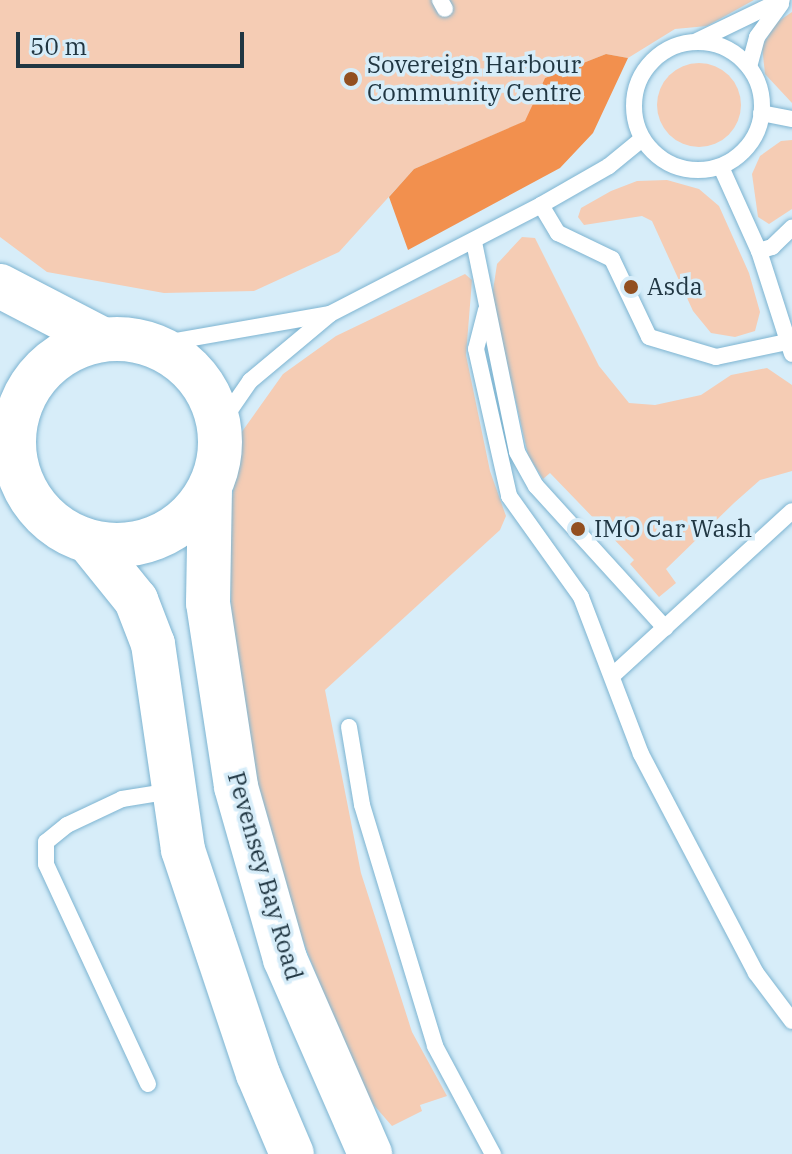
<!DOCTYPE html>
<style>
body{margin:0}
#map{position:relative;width:792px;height:1154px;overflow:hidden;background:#d7edf9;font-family:"IBM Plex Serif",serif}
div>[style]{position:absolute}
.green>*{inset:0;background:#f5ccb4}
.round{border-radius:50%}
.forest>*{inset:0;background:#f2904e}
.roads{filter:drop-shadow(0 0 2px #7db4d1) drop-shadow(0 0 2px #7db4d1)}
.lane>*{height:16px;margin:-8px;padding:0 8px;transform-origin:8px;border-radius:8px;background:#fff}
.lane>.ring{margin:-8px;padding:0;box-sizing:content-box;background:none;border:16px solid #fff;border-radius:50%}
.primary>*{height:44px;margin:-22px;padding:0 22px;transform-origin:22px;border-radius:22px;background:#fff}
.primary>.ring{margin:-22px;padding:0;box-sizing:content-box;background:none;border:44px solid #fff;border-radius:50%}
.dots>*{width:22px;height:22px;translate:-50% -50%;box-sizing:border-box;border:4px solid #d7edf9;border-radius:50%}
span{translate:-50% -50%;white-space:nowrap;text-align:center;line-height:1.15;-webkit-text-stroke:7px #d7edf9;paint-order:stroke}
.poi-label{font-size:24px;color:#203642}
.left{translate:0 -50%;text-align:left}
.street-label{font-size:24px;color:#203642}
.scale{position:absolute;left:16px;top:32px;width:228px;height:36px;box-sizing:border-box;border:4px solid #203642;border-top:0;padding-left:10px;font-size:24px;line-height:28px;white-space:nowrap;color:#203642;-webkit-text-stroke:6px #d7edf9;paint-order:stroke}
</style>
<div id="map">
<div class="green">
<i style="clip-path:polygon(0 0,754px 0,707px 26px,675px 29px,628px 58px,606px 54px,545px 78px,526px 121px,414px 169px,339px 252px,254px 291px,164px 293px,47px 272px,0 237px)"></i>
<i style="clip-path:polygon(792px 12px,792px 103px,765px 74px,762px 46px,776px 23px)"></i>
<i class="round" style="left:657px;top:63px;width:84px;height:84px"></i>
<i style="clip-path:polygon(792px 140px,792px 209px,769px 224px,758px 217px,752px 174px,760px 156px,781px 141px)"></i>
<i style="clip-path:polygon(667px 180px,699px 189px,719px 206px,749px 273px,760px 312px,755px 331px,735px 337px,711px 333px,693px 311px,652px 221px,642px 216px,584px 225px,578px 217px,581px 208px,611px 191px,637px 181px)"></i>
<i style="clip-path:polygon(522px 237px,535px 238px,599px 366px,629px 403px,655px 405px,701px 395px,731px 375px,767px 368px,792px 385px,792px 471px,760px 480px,734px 503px,666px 569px,676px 583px,659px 597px,630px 564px,634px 560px,550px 473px,543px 479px,528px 455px,492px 297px,497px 264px)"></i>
<i style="clip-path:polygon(465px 274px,472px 280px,466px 355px,490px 471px,506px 516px,500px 530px,325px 690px,361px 873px,412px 1032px,447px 1096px,420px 1105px,422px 1111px,392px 1126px,359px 1088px,272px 859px,233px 657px,228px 528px,241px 433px,283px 374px,336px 336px)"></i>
</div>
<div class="forest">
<i style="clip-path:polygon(606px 54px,628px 58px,593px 133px,560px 168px,408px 250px,389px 197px,414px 169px,525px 121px,545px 78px)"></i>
</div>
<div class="roads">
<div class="lane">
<i style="left:440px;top:0;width:10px;rotate:61deg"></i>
<i style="left:697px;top:41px;width:94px;rotate:-25.8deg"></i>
<i class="ring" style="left:634px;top:42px;width:112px;height:112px"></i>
<i style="left:749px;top:67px;width:31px;rotate:-75deg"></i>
<i style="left:757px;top:37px;width:41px;rotate:-54deg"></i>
<i style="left:761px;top:113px;width:32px;rotate:11deg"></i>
<i style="left:721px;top:167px;width:92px;rotate:65.7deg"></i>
<i style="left:759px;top:251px;width:108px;rotate:72.2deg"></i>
<i style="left:541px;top:205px;width:33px;rotate:59deg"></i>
<i style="left:558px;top:233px;width:60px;rotate:25.7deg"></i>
<i style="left:612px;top:259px;width:86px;rotate:64.6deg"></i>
<i style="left:649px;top:337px;width:70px;rotate:16.6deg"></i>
<i style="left:716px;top:357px;width:73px;rotate:-11.9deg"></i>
<i style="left:474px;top:242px;width:214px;rotate:78.4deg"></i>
<i style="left:517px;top:452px;width:39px;rotate:61deg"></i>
<i style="left:536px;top:486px;width:192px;rotate:47.7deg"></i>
<i style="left:759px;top:251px;width:14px;rotate:-17deg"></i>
<i style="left:772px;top:247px;width:28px;rotate:-44deg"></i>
<i style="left:486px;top:310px;width:40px;rotate:104.4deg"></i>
<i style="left:476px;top:349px;width:151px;rotate:77.3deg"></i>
<i style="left:509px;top:496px;width:124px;rotate:54.5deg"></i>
<i style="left:581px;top:597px;width:168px;rotate:69.1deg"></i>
<i style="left:641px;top:754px;width:247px;rotate:62.3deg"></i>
<i style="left:756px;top:973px;width:60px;rotate:53.1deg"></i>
<i style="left:153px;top:345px;width:179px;rotate:-10deg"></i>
<i style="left:219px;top:426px;width:55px;rotate:-55.4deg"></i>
<i style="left:250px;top:381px;width:104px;rotate:-39.9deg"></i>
<i style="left:330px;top:314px;width:237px;rotate:-27.3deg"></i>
<i style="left:541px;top:205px;width:78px;rotate:-29.8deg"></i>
<i style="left:609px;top:166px;width:43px;rotate:-39.3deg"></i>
<i style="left:612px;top:676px;width:244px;rotate:-42.5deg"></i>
<i style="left:349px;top:727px;width:79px;rotate:80.5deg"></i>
<i style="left:362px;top:805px;width:252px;rotate:73.1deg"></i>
<i style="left:435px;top:1046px;width:123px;rotate:61.8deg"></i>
<i style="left:148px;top:1084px;width:242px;rotate:-114.9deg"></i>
<i style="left:46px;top:864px;width:22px;rotate:-90deg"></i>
<i style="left:46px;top:842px;width:27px;rotate:-39deg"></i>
<i style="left:67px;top:825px;width:61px;rotate:-25.3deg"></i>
<i style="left:122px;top:799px;width:51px;rotate:-9.1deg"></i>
</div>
<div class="primary">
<i style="left:0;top:286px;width:115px;rotate:27.5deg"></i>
<i class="ring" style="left:14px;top:339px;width:162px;height:162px"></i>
<i style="left:210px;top:488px;width:115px;rotate:91deg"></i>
<i style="left:208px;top:603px;width:186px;rotate:81.3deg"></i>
<i style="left:236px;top:787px;width:179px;rotate:74.1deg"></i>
<i style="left:285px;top:959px;width:213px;rotate:66.4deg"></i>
<i style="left:89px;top:542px;width:75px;rotate:51deg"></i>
<i style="left:136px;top:600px;width:47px;rotate:68.9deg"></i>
<i style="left:153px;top:644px;width:208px;rotate:81.7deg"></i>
<i style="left:183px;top:850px;width:236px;rotate:71.5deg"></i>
<i style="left:258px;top:1074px;width:87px;rotate:67deg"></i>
</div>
</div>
<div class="dots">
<i style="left:351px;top:79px;background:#924f20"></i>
<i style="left:631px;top:287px;background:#924f20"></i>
<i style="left:578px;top:529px;background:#924f20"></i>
</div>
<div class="poi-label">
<span class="left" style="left:367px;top:79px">Sovereign Harbour<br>Community Centre</span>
<span class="left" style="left:647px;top:287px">Asda</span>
<span class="left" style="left:594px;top:529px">IMO Car Wash</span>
</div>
<div class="street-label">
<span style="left:265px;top:876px;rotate:74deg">Pevensey Bay Road</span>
</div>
<div class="scale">50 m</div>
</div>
